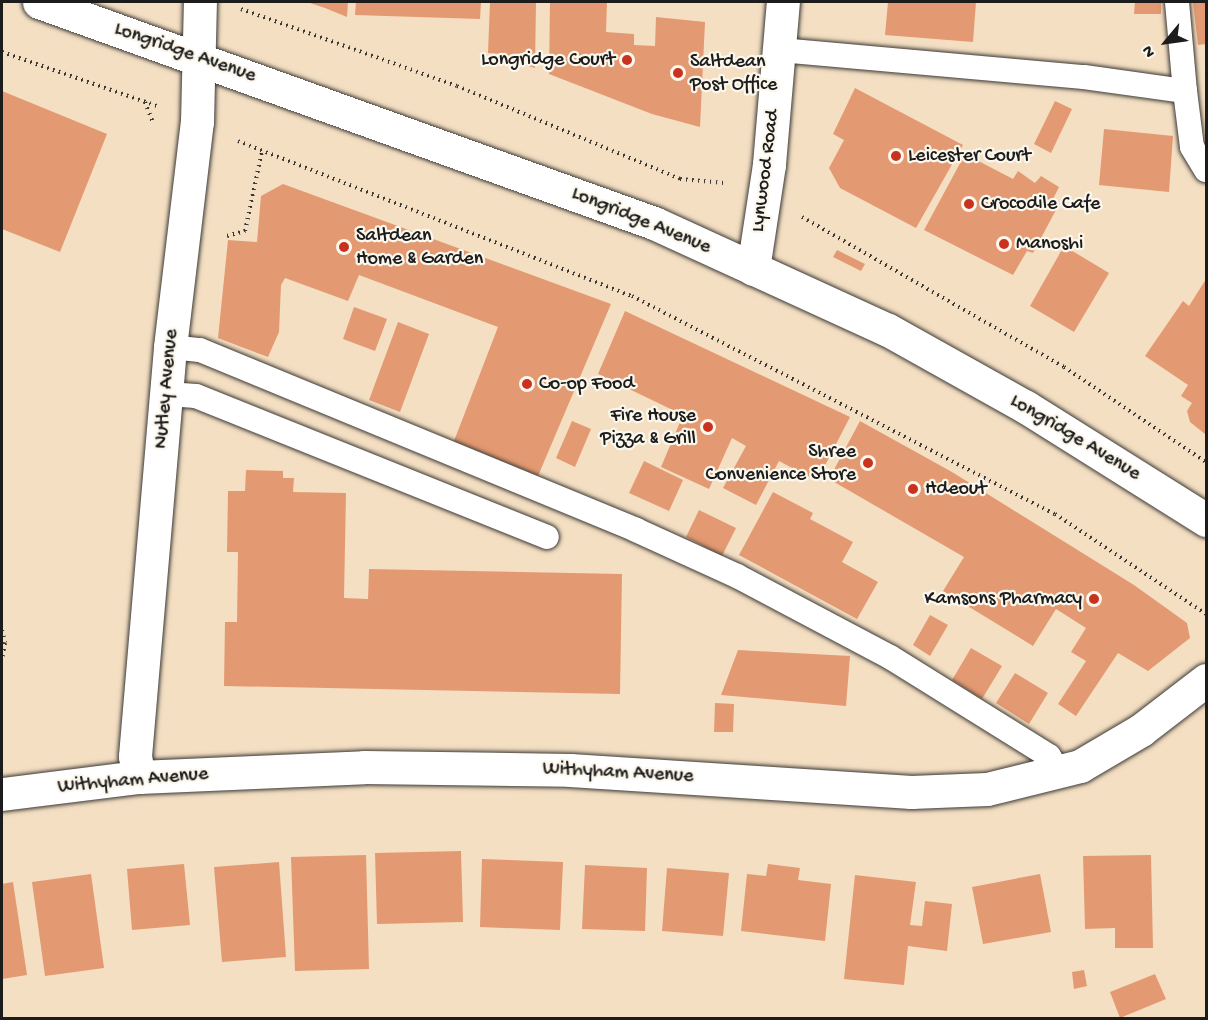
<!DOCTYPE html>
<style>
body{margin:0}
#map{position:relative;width:1208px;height:1020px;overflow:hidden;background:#f4dfc3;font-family:"Gochi Hand",sans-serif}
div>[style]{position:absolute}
.building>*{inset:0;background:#e39a72}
.path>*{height:4px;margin-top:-2px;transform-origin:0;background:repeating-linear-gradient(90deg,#3c3935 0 1.5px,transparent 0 6px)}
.roads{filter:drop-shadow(0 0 2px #3c3935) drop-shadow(0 0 2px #3c3935)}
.service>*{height:24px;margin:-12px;padding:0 12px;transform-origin:12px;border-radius:12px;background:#fff}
.minor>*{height:33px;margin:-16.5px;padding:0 16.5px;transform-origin:16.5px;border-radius:16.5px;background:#fff}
.dots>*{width:16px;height:16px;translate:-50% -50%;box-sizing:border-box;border:3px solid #fbf7ec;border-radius:50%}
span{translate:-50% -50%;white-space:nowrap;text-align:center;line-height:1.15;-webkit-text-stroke:4.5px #fbf7ec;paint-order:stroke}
.street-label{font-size:20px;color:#1c1c1c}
.poi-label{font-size:20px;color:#1c1c1c}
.right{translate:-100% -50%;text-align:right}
.left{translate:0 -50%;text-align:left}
.frame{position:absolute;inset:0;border:3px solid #1c1c1c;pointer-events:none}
.north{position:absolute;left:1136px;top:12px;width:60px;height:60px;-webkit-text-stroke:4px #fbf7ec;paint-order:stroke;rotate:241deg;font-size:16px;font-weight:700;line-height:24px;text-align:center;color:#1c1c1c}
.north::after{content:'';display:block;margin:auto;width:21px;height:27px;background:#1c1c1c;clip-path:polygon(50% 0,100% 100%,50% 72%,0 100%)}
</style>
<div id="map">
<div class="building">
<i style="clip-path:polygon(307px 2px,348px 2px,347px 17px,325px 8px)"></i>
<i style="clip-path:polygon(356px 2px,481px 2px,480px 19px,355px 15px)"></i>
<i style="clip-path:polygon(490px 2px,536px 2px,535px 68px,502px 58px,501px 54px,488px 53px)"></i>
<i style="clip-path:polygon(550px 2px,607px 2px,606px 32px,634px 34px,634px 45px,655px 46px,656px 17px,705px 22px,700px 127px,652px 114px,549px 74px)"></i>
<i style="clip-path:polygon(888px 2px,976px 2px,973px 42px,885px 35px)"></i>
<i style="clip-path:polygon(1135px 2px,1161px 2px,1161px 14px,1134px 14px)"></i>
<i style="clip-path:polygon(1193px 2px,1206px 2px,1206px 44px,1198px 45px)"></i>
<i style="clip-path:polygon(855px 88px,963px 145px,916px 228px,840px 188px,829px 168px,844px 140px,833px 134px)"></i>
<i style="clip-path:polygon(2px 91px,107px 134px,60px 252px,2px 229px)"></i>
<i style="clip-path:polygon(1055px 101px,1072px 109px,1051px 153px,1034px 144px)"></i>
<i style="clip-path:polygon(1104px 129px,1173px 136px,1169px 192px,1099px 185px)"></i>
<i style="clip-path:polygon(965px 154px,1013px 179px,1018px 171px,1035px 183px,1041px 176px,1059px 187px,1051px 203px,1057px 208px,1033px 253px,1027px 251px,1013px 275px,924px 230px)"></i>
<i style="clip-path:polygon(283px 184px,611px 304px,538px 476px,454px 441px,498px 327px,359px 275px,348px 301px,285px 278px,281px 285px,279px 332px,268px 357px,218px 338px,228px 240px,257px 242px,261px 196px)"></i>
<i style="clip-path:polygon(1064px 246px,1109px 273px,1074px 332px,1030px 306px)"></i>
<i style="clip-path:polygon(837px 250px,865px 264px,861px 271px,833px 257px)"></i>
<i style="clip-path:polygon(1206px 279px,1206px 433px,1205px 434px,1190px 422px,1187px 411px,1192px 403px,1181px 396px,1188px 385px,1145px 356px,1183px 301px,1189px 306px)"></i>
<i style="clip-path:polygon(354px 307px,387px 319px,375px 351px,343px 339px)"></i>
<i style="clip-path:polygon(625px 311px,850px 417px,817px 481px,779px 461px,756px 505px,723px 488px,746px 446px,732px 438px,709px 489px,661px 467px,683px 415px,598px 374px)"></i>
<i style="clip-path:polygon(398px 322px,429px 334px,400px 412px,369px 400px)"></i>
<i style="clip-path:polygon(572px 421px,591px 429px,575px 467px,556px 458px)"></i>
<i style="clip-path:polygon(860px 421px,952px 472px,1134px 585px,1187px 623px,1190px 638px,1148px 671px,1118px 653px,1076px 716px,1058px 704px,1086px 661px,1071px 652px,1086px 628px,1056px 609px,1033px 646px,943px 591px,964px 557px,829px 479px)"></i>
<i style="clip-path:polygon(644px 461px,683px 480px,669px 511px,629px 493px)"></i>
<i style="clip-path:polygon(246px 470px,283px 471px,283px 478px,294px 478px,293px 492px,346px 493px,344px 598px,368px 599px,369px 569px,622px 574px,620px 694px,224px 686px,225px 622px,237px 622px,238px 552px,227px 552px,228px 491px,245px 491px)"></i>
<i style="clip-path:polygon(773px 492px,813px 513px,810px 519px,853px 542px,842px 562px,878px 582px,857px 619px,739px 555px)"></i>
<i style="clip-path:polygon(699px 510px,736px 528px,722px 556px,686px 537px)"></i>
<i style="clip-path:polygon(930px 615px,948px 625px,930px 656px,913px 645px)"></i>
<i style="clip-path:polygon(971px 648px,1002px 666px,982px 699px,952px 680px)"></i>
<i style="clip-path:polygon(738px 650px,850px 656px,846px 706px,721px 695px)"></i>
<i style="clip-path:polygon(1015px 673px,1048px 693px,1029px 724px,996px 703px)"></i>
<i style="clip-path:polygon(715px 703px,734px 704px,733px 732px,714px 732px)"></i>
<i style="clip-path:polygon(461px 851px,463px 922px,377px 924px,375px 853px)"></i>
<i style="clip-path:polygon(366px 855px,369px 969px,295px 971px,291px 857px)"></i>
<i style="clip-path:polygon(1151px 855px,1153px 948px,1115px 948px,1115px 928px,1085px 929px,1083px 856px)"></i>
<i style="clip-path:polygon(482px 859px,563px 862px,560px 930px,480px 927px)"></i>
<i style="clip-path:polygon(279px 862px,286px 957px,222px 962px,214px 867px)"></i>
<i style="clip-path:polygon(184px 864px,190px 925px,132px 930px,127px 869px)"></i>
<i style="clip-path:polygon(768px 864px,800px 868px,798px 880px,831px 884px,825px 941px,741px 931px,747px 874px,766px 876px)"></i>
<i style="clip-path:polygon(585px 865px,647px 868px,645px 931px,582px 929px)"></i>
<i style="clip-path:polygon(667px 868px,729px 873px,723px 936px,662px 931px)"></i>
<i style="clip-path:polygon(91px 874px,104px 968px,45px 976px,32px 882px)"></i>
<i style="clip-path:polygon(1040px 874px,1051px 932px,983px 944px,972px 887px)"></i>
<i style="clip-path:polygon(855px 875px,916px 882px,910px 925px,922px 926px,925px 901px,952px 904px,947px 951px,908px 946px,904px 985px,844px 979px)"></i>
<i style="clip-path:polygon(13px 882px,27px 975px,2px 979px,2px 884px)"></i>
<i style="clip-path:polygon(1084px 970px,1087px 986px,1074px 989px,1072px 972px)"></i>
<i style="clip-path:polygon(1155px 974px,1166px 999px,1120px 1018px,1110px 992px)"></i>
</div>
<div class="path">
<i style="left:241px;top:9px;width:229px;rotate:19.6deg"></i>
<i style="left:457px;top:86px;width:242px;rotate:22.6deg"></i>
<i style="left:680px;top:179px;width:44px;rotate:5.2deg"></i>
<i style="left:2px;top:52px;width:164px;rotate:19.2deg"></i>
<i style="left:145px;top:102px;width:22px;rotate:69deg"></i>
<i style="left:238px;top:141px;width:423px;rotate:21.5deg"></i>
<i style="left:632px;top:296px;width:476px;rotate:27.3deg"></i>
<i style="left:1055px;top:514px;width:181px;rotate:33.5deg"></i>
<i style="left:802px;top:217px;width:302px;rotate:29.8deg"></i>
<i style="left:1064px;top:367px;width:171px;rotate:33.8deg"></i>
<i style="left:227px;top:236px;width:19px;rotate:-16deg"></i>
<i style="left:245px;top:231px;width:82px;rotate:-78deg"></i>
<i style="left:2px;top:630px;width:13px;rotate:77deg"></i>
<i style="left:5px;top:643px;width:16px;rotate:101deg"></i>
</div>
<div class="roads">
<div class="service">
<i style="left:1177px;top:2px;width:89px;rotate:84.9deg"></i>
<i style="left:780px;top:50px;width:305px;rotate:5.1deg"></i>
<i style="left:1084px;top:77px;width:102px;rotate:7.9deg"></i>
<i style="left:1185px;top:91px;width:56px;rotate:82.9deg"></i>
<i style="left:1192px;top:147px;width:27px;rotate:59deg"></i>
<i style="left:170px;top:347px;width:30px;rotate:6deg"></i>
<i style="left:200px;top:350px;width:472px;rotate:22.4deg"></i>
<i style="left:636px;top:530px;width:111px;rotate:24.5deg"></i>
<i style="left:737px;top:576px;width:173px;rotate:27.9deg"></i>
<i style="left:890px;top:657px;width:187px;rotate:31.9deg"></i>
<i style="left:1049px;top:756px;width:20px;rotate:60deg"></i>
<i style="left:167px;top:394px;width:29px;rotate:4deg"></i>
<i style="left:196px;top:396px;width:378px;rotate:21.9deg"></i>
</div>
<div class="minor">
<i style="left:39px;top:2px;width:654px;rotate:19.77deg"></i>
<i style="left:654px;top:223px;width:257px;rotate:24.6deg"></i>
<i style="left:888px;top:330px;width:158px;rotate:29.2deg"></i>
<i style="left:1026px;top:407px;width:213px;rotate:32.1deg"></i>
<i style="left:753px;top:269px;width:106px;rotate:-81.3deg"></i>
<i style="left:769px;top:164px;width:163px;rotate:-85.1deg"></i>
<i style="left:139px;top:777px;width:21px;rotate:-101deg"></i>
<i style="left:135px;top:756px;width:410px;rotate:-85.1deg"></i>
<i style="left:170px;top:347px;width:227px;rotate:-83.2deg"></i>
<i style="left:197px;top:122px;width:120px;rotate:-88.6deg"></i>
<i style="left:2px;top:794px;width:138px;rotate:-7.1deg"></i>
<i style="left:139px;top:777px;width:225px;rotate:-2.5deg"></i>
<i style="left:364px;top:767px;width:206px;rotate:0.8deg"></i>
<i style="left:570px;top:770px;width:342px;rotate:3.7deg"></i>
<i style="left:911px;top:792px;width:76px;rotate:-2.3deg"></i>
<i style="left:987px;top:789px;width:96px;rotate:-13.9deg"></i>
<i style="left:1080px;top:766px;width:71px;rotate:-30.5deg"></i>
<i style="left:1141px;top:730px;width:82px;rotate:-37.6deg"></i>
</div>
</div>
<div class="dots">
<i style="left:627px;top:60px;background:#c8321e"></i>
<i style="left:678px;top:73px;background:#c8321e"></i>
<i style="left:896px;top:156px;background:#c8321e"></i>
<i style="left:969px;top:204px;background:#c8321e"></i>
<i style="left:1004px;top:244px;background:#c8321e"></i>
<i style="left:344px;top:247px;background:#c8321e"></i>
<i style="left:527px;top:384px;background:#c8321e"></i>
<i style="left:708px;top:427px;background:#c8321e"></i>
<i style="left:868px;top:463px;background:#c8321e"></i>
<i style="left:913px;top:489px;background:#c8321e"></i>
<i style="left:1094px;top:599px;background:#c8321e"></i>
</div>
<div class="street-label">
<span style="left:185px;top:53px;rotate:19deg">Longridge Avenue</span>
<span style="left:766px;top:171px;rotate:-83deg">Lynwood Road</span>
<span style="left:641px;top:221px;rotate:22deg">Longridge Avenue</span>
<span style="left:167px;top:389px;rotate:-85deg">Nutley Avenue</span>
<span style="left:1075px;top:438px;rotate:31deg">Longridge Avenue</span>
<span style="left:618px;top:773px;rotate:3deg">Withyham Avenue</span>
<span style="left:133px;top:781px;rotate:-5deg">Withyham Avenue</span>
</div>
<div class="poi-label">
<span class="right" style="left:615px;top:60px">Longridge Court</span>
<span class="left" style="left:690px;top:74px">Saltdean<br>Post Office</span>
<span class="left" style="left:908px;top:156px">Leicester Court</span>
<span class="left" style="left:981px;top:204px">Crocodile Cafe</span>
<span class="left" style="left:356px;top:248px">Saltdean<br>Home &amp; Garden</span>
<span class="left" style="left:1016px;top:244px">Manoshi</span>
<span class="left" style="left:539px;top:384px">Co-op Food</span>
<span class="right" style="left:696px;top:428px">Fire House<br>Pizza &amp; Grill</span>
<span class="right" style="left:856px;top:464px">Shree<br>Convenience Store</span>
<span class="left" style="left:925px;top:489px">Hdeout</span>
<span class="right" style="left:1082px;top:599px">Kamsons Pharmacy</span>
</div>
<div class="frame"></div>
<div class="north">N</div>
</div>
